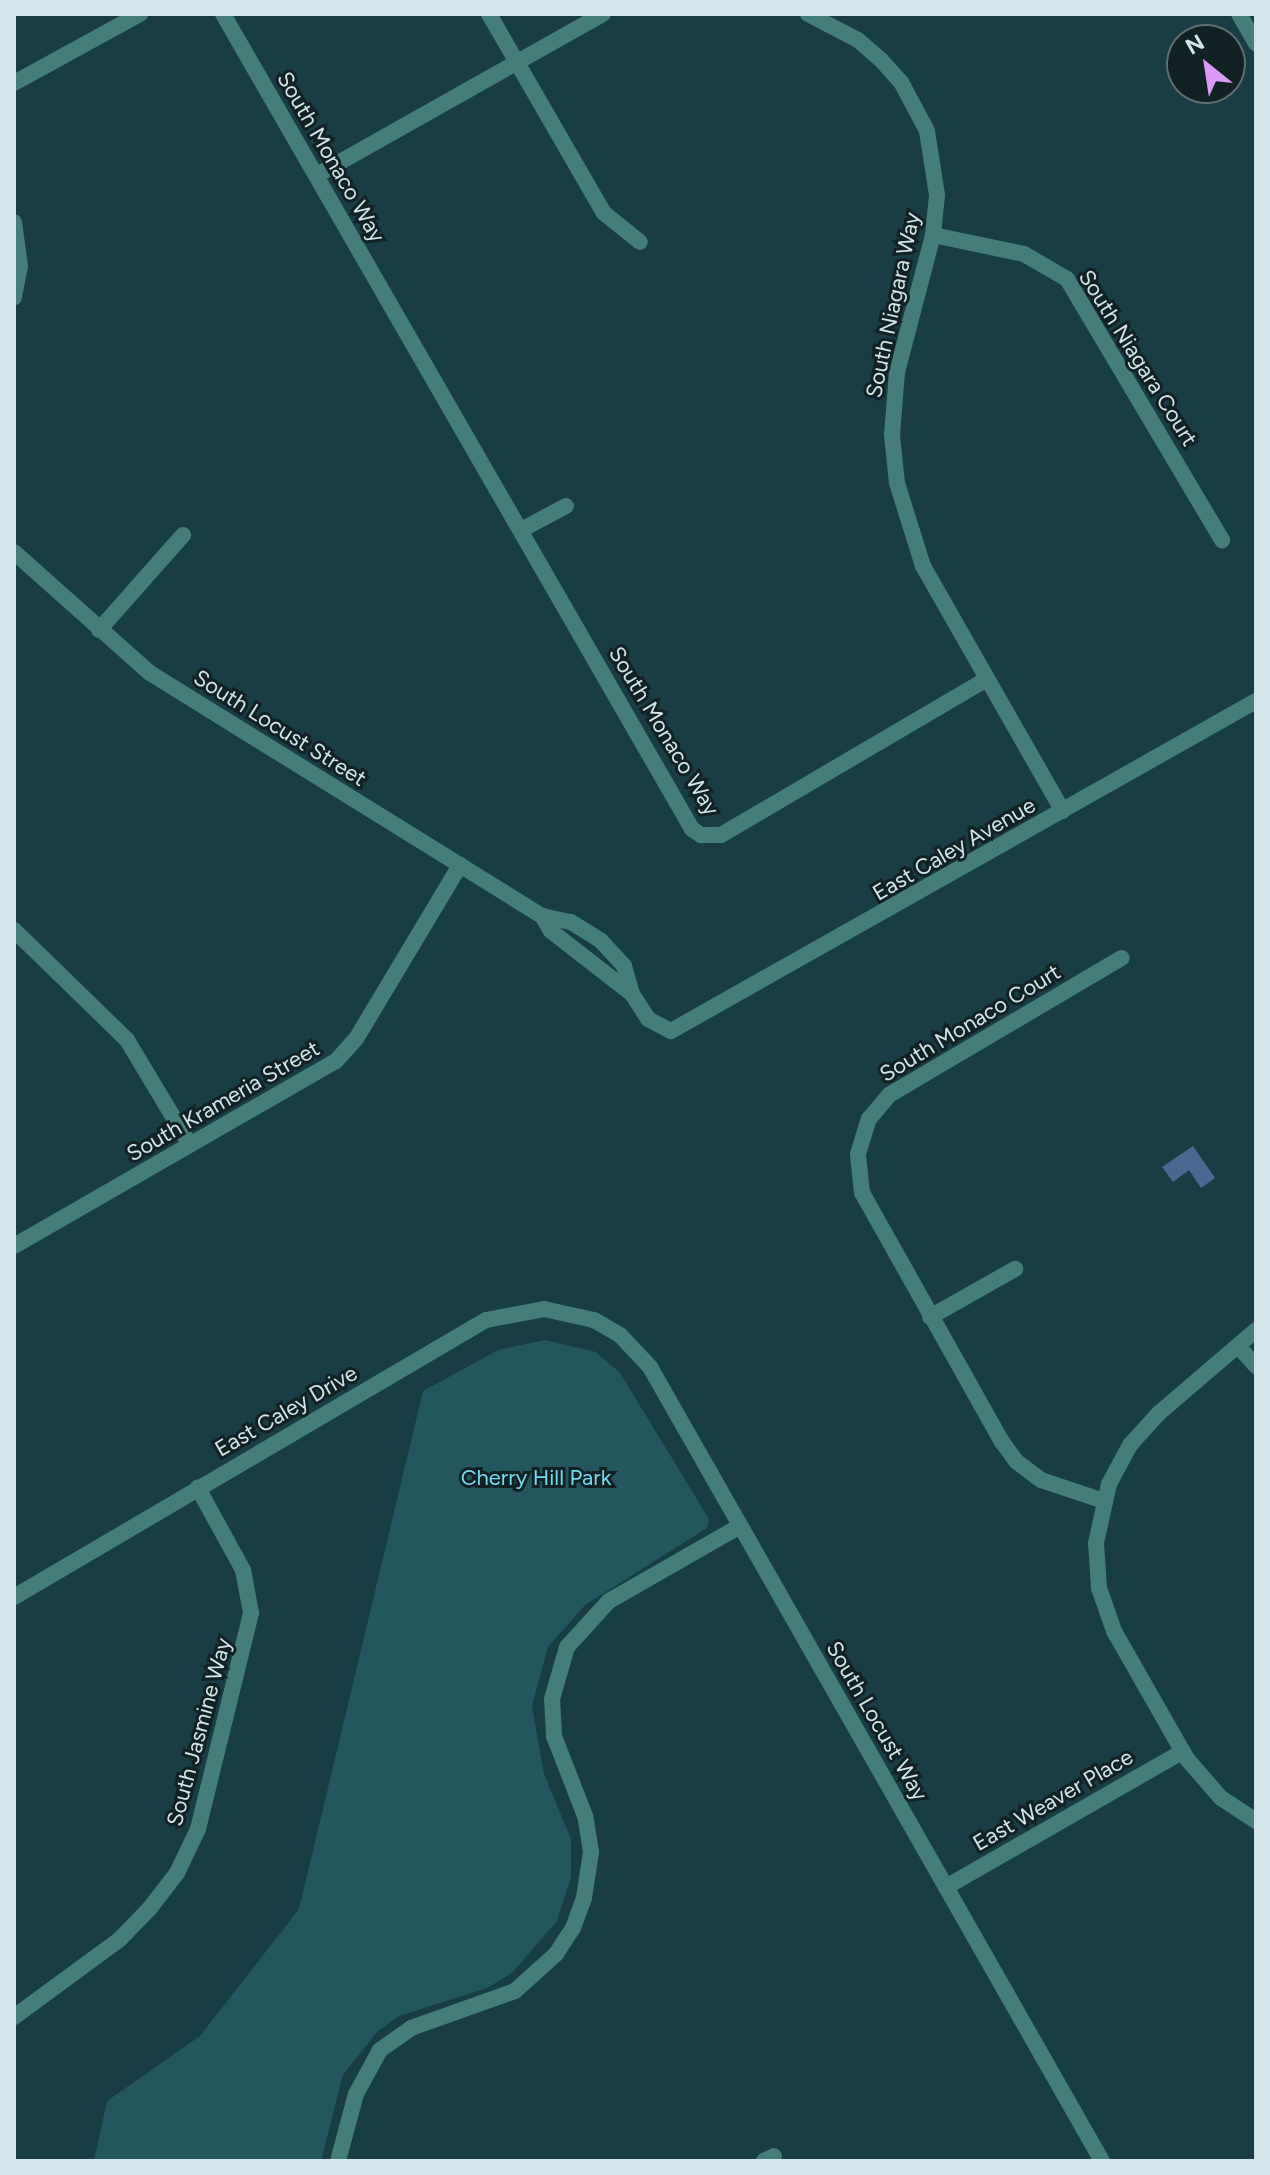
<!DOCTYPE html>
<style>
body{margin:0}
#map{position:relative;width:1270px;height:2175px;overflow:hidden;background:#183d44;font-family:Figtree,sans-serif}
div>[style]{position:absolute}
.green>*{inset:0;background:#245660}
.water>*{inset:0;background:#4a6990}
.minor>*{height:16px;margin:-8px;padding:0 8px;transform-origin:8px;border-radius:8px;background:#457d7b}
.tertiary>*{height:16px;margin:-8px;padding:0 8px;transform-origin:8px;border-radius:8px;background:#457d7b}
span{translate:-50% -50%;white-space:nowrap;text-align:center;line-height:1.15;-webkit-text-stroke:6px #112124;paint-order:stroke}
.street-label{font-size:22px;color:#d1e5ea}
.park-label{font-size:22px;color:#73dbf2}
.frame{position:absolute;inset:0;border:16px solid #d1e5ea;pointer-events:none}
.north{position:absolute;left:1166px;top:24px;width:80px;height:80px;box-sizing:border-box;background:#112124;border:2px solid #5e6f73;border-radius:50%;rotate:330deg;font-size:22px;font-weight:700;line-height:32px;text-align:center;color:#d1e5ea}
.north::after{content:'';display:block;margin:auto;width:28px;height:36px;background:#da9af6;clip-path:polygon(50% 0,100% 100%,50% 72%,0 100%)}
</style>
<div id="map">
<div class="green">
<i style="clip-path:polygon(545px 1340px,596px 1352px,620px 1373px,709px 1519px,707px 1528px,585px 1605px,548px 1647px,532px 1706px,544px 1774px,571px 1839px,571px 1877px,557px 1921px,512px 1973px,487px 1988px,399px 2016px,377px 2032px,343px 2075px,321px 2161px,94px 2161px,107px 2101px,200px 2036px,299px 1909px,423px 1391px,498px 1350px)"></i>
</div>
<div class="water">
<i style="clip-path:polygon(1193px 1146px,1215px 1178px,1201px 1188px,1189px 1170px,1173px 1182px,1162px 1167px)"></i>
</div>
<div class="minor">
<i style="left:223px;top:14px;width:940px;rotate:60.08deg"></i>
<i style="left:692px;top:829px;width:11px;rotate:34deg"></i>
<i style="left:701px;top:835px;width:20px"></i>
<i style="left:721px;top:835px;width:308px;rotate:-30.4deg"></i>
<i style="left:489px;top:14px;width:230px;rotate:60deg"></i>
<i style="left:604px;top:213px;width:46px;rotate:38.9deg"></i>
<i style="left:808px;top:14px;width:56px;rotate:27.5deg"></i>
<i style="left:858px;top:40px;width:30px;rotate:41deg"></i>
<i style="left:881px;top:60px;width:30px;rotate:48deg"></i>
<i style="left:901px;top:82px;width:55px;rotate:62deg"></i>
<i style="left:927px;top:131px;width:65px;rotate:81.1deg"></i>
<i style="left:937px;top:195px;width:40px;rotate:95.7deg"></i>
<i style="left:933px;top:235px;width:142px;rotate:104.7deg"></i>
<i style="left:897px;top:372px;width:63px;rotate:94.5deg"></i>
<i style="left:892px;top:435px;width:48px;rotate:84.1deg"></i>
<i style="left:897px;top:483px;width:87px;rotate:72.6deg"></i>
<i style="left:923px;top:566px;width:282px;rotate:60.3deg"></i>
<i style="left:1239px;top:14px;width:34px;rotate:60deg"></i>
<i style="left:14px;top:83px;width:144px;rotate:-28.7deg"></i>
<i style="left:317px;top:175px;width:328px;rotate:-29.4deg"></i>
<i style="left:14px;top:222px;width:44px;rotate:82.2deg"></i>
<i style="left:20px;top:266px;width:32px;rotate:101deg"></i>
<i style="left:933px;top:235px;width:93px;rotate:11.8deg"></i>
<i style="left:1024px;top:254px;width:50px;rotate:30.2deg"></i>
<i style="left:1067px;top:279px;width:304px;rotate:59.3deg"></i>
<i style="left:521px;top:530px;width:51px;rotate:-28.1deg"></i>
<i style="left:14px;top:552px;width:182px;rotate:41.7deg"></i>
<i style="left:150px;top:673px;width:461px;rotate:31.8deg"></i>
<i style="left:542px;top:916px;width:30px;rotate:12deg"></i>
<i style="left:571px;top:922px;width:36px;rotate:32deg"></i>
<i style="left:601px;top:941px;width:34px;rotate:47deg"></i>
<i style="left:624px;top:966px;width:29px;rotate:74deg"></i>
<i style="left:632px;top:994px;width:30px;rotate:57deg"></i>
<i style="left:648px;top:1019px;width:26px;rotate:28deg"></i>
<i style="left:99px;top:630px;width:127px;rotate:-48.5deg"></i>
<i style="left:542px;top:916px;width:17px;rotate:59deg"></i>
<i style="left:551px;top:931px;width:103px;rotate:37.9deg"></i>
<i style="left:14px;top:930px;width:158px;rotate:44.2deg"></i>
<i style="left:127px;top:1040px;width:122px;rotate:59deg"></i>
<i style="left:14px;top:1246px;width:371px;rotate:-29.9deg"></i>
<i style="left:336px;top:1061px;width:30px;rotate:-48deg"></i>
<i style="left:356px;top:1039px;width:203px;rotate:-59.1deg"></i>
<i style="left:930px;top:1317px;width:98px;rotate:-29.5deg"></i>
<i style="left:1256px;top:1330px;width:128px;rotate:139.4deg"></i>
<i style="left:1159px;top:1413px;width:43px;rotate:132.2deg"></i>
<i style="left:1130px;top:1445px;width:44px;rotate:118.3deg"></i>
<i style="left:1109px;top:1484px;width:60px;rotate:102.4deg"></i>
<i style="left:1096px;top:1543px;width:45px;rotate:86.2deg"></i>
<i style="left:1099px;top:1588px;width:46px;rotate:70.8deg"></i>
<i style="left:1114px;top:1631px;width:147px;rotate:60.3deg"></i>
<i style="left:1187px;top:1759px;width:52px;rotate:48.9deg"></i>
<i style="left:1221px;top:1798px;width:42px;rotate:33.3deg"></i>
<i style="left:1238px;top:1346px;width:27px;rotate:48deg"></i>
<i style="left:1104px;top:1501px;width:66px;rotate:-161.6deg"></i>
<i style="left:1041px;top:1480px;width:31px;rotate:-143deg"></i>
<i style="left:1016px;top:1461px;width:24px;rotate:-126deg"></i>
<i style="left:1002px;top:1442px;width:286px;rotate:-119.3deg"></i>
<i style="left:862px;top:1193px;width:39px;rotate:-96deg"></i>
<i style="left:858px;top:1154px;width:37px;rotate:-73deg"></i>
<i style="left:869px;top:1119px;width:31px;rotate:-50deg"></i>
<i style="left:889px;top:1095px;width:270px;rotate:-30.5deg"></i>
<i style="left:14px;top:1597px;width:547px;rotate:-30.41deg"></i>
<i style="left:486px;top:1320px;width:59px;rotate:-10.7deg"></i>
<i style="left:544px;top:1309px;width:51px;rotate:12.4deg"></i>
<i style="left:594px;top:1320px;width:30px;rotate:30deg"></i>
<i style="left:620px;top:1335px;width:44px;rotate:46.8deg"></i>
<i style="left:650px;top:1367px;width:914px;rotate:60.35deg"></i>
<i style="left:946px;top:1887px;width:273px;rotate:-29.8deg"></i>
<i style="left:14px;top:2017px;width:132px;rotate:-36.3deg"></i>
<i style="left:120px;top:1939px;width:43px;rotate:-45.9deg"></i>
<i style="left:150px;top:1908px;width:44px;rotate:-52.4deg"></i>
<i style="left:177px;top:1873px;width:49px;rotate:-64.5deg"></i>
<i style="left:198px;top:1829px;width:222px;rotate:-76.2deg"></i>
<i style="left:251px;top:1613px;width:44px;rotate:-100.5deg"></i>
<i style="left:243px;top:1570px;width:94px;rotate:-118.8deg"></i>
<i style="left:338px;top:2161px;width:69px;rotate:-75deg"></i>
<i style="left:356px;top:2094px;width:50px;rotate:-61.4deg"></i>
<i style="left:380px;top:2050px;width:38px;rotate:-35deg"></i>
<i style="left:411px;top:2028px;width:110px;rotate:-19.6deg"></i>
<i style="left:515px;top:1991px;width:55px;rotate:-42.1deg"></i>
<i style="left:556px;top:1954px;width:31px;rotate:-57deg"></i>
<i style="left:573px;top:1928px;width:32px;rotate:-70deg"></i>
<i style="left:584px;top:1898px;width:47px;rotate:-81.3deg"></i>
<i style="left:591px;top:1852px;width:36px;rotate:-99deg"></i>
<i style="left:585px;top:1816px;width:86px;rotate:-111.2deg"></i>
<i style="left:554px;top:1736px;width:37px;rotate:-93deg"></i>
<i style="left:552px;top:1699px;width:54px;rotate:-73.9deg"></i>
<i style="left:567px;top:1647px;width:62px;rotate:-47.6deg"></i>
<i style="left:609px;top:1601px;width:151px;rotate:-29.8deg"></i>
<i style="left:764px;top:2161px;width:11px;rotate:-27deg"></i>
</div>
<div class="tertiary">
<i style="left:671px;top:1031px;width:672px;rotate:-29.43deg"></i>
</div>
<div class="street-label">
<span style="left:331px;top:157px;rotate:60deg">South Monaco Way</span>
<span style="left:893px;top:305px;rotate:-78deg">South Niagara Way</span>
<span style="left:1138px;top:358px;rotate:58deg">South Niagara Court</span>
<span style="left:280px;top:728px;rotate:32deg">South Locust Street</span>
<span style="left:664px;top:731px;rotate:59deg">South Monaco Way</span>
<span style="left:954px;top:849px;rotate:-30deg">East Caley Avenue</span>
<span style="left:970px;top:1023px;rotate:-31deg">South Monaco Court</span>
<span style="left:223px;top:1101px;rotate:-30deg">South Krameria Street</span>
<span style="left:286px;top:1411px;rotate:-30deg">East Caley Drive</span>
<span style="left:877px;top:1721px;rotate:60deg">South Locust Way</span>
<span style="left:199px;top:1732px;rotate:-75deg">South Jasmine Way</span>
<span style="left:1053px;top:1800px;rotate:-30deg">East Weaver Place</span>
</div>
<div class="park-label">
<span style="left:536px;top:1478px">Cherry Hill Park</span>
</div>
<div class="frame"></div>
<div class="north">N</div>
</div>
